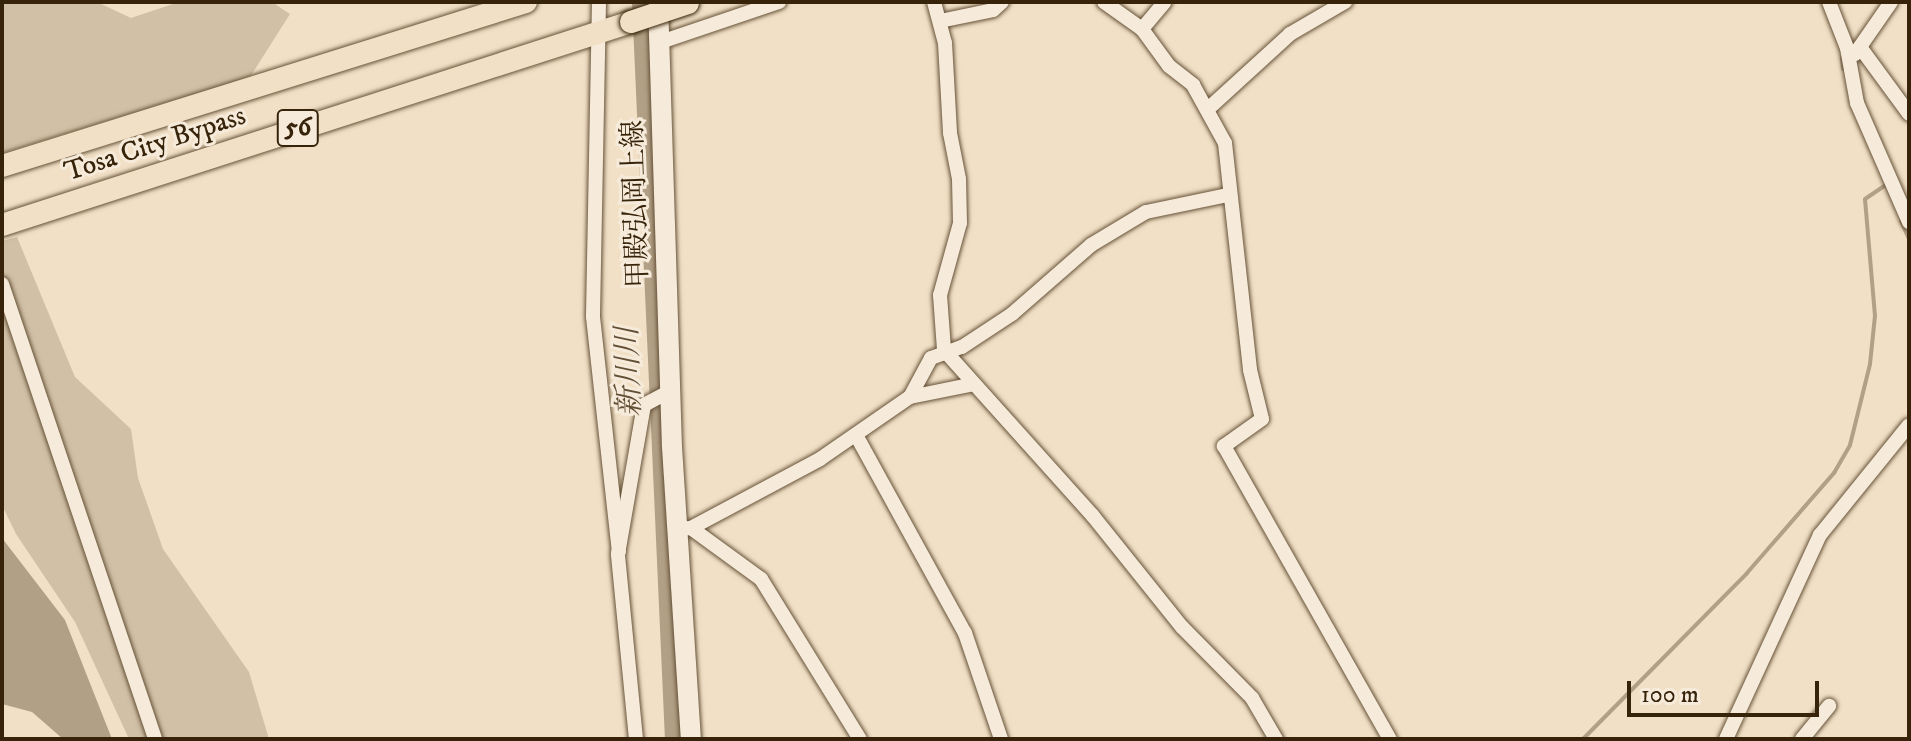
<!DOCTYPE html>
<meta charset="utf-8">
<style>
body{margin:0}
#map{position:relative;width:1911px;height:741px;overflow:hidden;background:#f1e0c6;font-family:"IM FELL DW Pica","Noto Serif JP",serif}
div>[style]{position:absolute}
.green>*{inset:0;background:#d1c0a6}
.water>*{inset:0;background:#b2a086}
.stream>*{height:4px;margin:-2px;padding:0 2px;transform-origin:2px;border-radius:2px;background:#b2a086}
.river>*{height:22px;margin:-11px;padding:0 11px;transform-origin:11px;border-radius:11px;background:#b2a086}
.roads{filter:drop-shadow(0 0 2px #665238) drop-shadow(0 0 2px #665238)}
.minor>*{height:14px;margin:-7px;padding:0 7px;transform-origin:7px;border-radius:7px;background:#f6ebda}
.secondary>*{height:20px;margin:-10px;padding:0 10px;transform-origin:10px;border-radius:10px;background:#f6ebda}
.trunk>*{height:22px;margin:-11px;padding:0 11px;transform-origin:11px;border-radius:11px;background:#f1e0c6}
.bridges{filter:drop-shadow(0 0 2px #372309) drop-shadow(0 0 2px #372309)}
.trunk-bridge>*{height:22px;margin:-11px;padding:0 11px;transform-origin:11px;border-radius:11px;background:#f1e0c6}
span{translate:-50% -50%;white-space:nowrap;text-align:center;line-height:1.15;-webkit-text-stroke:6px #f6ebda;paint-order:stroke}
.shield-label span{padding:2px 6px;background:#f6ebda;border:2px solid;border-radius:6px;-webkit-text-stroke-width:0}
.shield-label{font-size:26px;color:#372309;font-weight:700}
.street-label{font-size:28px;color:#372309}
.water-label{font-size:30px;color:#624f35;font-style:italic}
.frame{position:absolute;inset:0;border:4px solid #372309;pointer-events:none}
.scale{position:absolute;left:1627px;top:681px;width:192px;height:36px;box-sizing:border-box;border:4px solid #372309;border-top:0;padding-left:10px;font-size:24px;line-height:28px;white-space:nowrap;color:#372309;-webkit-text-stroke:6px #f6ebda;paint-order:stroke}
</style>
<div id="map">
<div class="green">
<i style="clip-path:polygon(2px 2px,97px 2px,131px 18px,179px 2px,272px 2px,290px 14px,250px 77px,2px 153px)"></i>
<i style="clip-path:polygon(17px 237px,75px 377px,131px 429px,138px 478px,163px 549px,249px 672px,269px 739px,129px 739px,75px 622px,16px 534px,2px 505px,2px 241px)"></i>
</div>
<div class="water">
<i style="clip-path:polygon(2px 538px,65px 620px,112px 739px,63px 739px,32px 712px,2px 704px)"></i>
</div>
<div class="stream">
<i style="left:1842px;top:57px;width:12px;rotate:85deg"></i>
<i style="left:1901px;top:221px;width:20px;rotate:66deg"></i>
<i style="left:1583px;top:739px;width:233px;rotate:-45.3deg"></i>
<i style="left:1747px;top:573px;width:133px;rotate:-49deg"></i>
<i style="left:1834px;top:473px;width:32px;rotate:-60deg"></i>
<i style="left:1850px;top:445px;width:83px;rotate:-76.1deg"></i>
<i style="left:1870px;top:364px;width:48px;rotate:-84.1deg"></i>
<i style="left:1875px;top:316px;width:117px;rotate:-94.9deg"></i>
<i style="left:1865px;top:199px;width:25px;rotate:-34deg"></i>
</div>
<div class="river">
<i style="left:643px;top:2px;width:738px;rotate:87.44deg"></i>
</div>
<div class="roads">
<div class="minor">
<i style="left:599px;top:2px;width:315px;rotate:91.1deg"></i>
<i style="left:593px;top:317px;width:236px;rotate:83.7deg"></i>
<i style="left:934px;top:2px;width:42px;rotate:75deg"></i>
<i style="left:945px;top:43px;width:90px;rotate:86.8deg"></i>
<i style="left:950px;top:133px;width:47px;rotate:78.9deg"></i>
<i style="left:959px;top:179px;width:44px;rotate:88.7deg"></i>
<i style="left:960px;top:223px;width:75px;rotate:105.5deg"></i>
<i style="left:940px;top:295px;width:55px;rotate:85.8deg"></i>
<i style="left:944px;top:350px;width:223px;rotate:48.1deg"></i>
<i style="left:1093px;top:516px;width:142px;rotate:51.3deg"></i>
<i style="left:1182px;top:627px;width:100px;rotate:45.4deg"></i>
<i style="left:1252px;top:698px;width:48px;rotate:59.7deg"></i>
<i style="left:1104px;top:2px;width:47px;rotate:35.4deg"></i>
<i style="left:1142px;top:29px;width:35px;rotate:-50deg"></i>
<i style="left:1829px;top:2px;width:49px;rotate:68.6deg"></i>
<i style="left:1847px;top:48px;width:56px;rotate:79.7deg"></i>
<i style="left:1857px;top:103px;width:130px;rotate:66.4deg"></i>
<i style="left:940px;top:21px;width:54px;rotate:-11.7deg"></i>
<i style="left:993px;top:10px;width:12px;rotate:-42deg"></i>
<i style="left:1142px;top:29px;width:46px;rotate:53.9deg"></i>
<i style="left:1169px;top:66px;width:31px;rotate:38deg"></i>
<i style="left:1193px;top:85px;width:66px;rotate:61.1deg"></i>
<i style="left:1225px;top:143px;width:228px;rotate:83.7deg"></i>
<i style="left:1250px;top:370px;width:50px;rotate:76.2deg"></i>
<i style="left:1262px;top:419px;width:47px;rotate:144.6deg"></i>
<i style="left:1224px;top:446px;width:337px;rotate:60.5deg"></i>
<i style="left:658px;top:43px;width:128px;rotate:-18.7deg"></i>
<i style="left:1860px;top:47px;width:83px;rotate:53.8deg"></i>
<i style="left:1855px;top:54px;width:63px;rotate:-55.3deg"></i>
<i style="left:1209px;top:108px;width:110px;rotate:-42.4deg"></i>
<i style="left:1290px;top:34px;width:64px;rotate:-30.2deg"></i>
<i style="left:2px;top:284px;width:480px;rotate:71.4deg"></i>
<i style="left:910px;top:397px;width:44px;rotate:-61.7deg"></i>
<i style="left:931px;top:358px;width:33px;rotate:-20deg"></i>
<i style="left:962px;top:347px;width:60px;rotate:-33.4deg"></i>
<i style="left:1012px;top:314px;width:105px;rotate:-41.1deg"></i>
<i style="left:1091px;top:245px;width:64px;rotate:-31deg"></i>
<i style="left:1146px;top:212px;width:84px;rotate:-11.7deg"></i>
<i style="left:856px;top:435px;width:226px;rotate:61.2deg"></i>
<i style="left:965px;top:633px;width:112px;rotate:71.2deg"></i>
<i style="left:691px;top:528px;width:87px;rotate:36.1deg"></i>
<i style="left:761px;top:579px;width:188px;rotate:58.3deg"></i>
<i style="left:676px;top:529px;width:15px;rotate:-4deg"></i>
<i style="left:691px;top:528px;width:146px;rotate:-28.1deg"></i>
<i style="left:820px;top:459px;width:109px;rotate:-34.6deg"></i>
<i style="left:910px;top:397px;width:65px;rotate:-11.5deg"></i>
<i style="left:636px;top:739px;width:186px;rotate:-95.6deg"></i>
<i style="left:618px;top:554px;width:151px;rotate:-80.1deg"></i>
<i style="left:644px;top:405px;width:30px;rotate:-28deg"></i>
<i style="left:1726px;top:739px;width:225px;rotate:-65.3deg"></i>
<i style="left:1820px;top:535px;width:141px;rotate:-51deg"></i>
<i style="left:1802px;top:739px;width:43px;rotate:-50.7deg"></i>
</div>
<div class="secondary">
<i style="left:658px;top:2px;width:445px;rotate:88.2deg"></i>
<i style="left:672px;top:447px;width:293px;rotate:86.3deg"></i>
</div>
<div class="trunk">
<i style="left:2px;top:166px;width:549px;rotate:-17.38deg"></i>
<i style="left:2px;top:225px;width:661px;rotate:-17.89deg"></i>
</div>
</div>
<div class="bridges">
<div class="trunk-bridge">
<i style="left:631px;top:22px;width:60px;rotate:-18.4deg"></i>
</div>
</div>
<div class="shield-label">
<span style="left:298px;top:128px">56</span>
</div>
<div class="street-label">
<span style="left:155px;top:144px;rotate:-18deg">Tosa City Bypass</span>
<span style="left:636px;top:204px;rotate:-92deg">甲殿弘岡上線</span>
</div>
<div class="water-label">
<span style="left:630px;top:372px;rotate:-92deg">新川川</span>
</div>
<div class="frame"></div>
<div class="scale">100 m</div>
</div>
